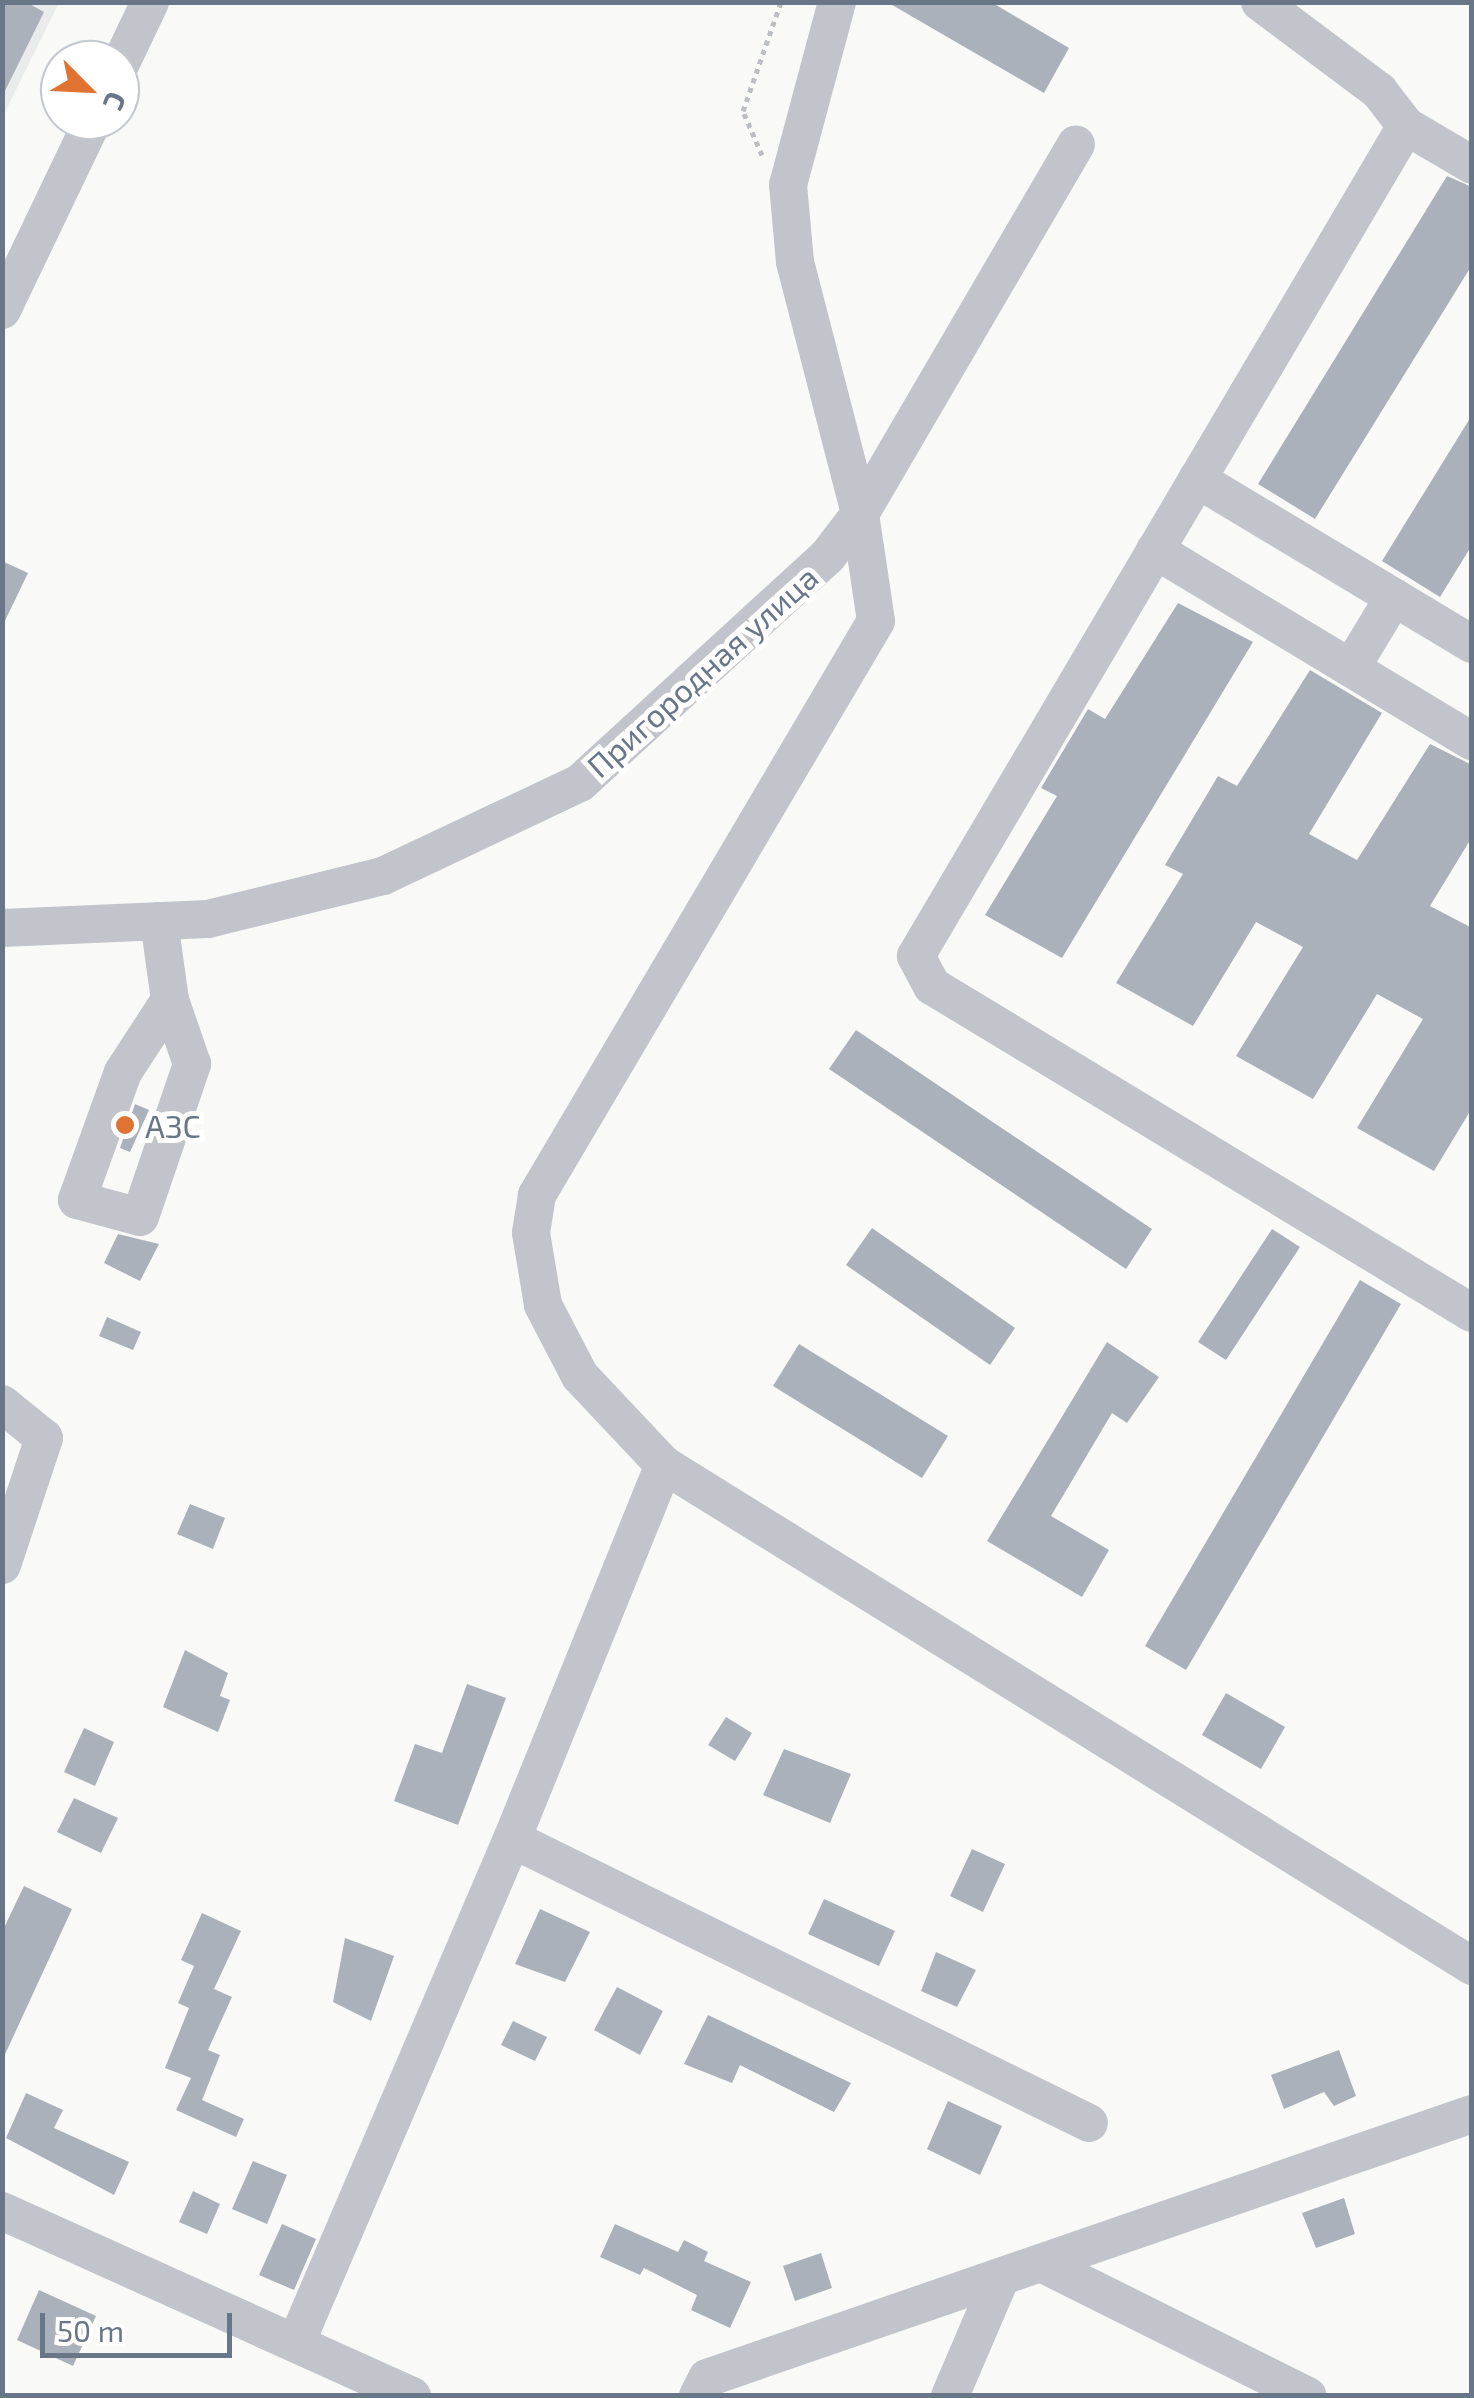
<!DOCTYPE html>
<meta charset="utf-8">
<style>
body{margin:0}
#map{position:relative;width:1474px;height:2398px;overflow:hidden;background:#f9faf7;font-family:"Exo 2",sans-serif}
div>[style]{position:absolute}
.built>*{inset:0;background:#eaebeb}
.building>*{inset:0;background:#abb1ba}
.path>*{height:5px;margin-top:-2.5px;transform-origin:0;background:repeating-linear-gradient(90deg,#bbbec2 0 5px,transparent 0 10px)}
.minor>*{height:38px;margin:-19px;padding:0 19px;transform-origin:19px;border-radius:19px;background:#c1c4ca}
.dots>*{width:28px;height:28px;translate:-50% -50%;box-sizing:border-box;border:5px solid #fff;border-radius:50%}
span{translate:-50% -50%;white-space:nowrap;text-align:center;line-height:1.15;-webkit-text-stroke:10px #fff;paint-order:stroke}
.street-label{font-size:32px;color:#697688}
.poi-label{font-size:32px;color:#697688}
.left{translate:0 -50%;text-align:left}
.frame{position:absolute;inset:0;border:5px solid #697688;pointer-events:none}
.north{position:absolute;left:40px;top:40px;width:100px;height:100px;box-sizing:border-box;background:#fff;border:2px solid #c3c8cf;border-radius:50%;rotate:114deg;font-size:28px;font-weight:700;line-height:40px;text-align:center;color:#697688}
.north::after{content:'';display:block;margin:auto;width:35px;height:45px;background:#e07331;clip-path:polygon(50% 0,100% 100%,50% 72%,0 100%)}
.scale{position:absolute;left:40px;top:2313px;width:192px;height:45px;box-sizing:border-box;border:5px solid #697688;border-top:0;padding-left:12px;font-size:30px;line-height:35px;white-space:nowrap;color:#697688;-webkit-text-stroke:8px #fff;paint-order:stroke}
</style>
<div id="map">
<div class="built">
<i style="clip-path:polygon(3px 3px,59px 3px,3px 116px)"></i>
</div>
<div class="building">
<i style="clip-path:polygon(2px 2px,26px 2px,44px 12px,2px 97px)"></i>
<i style="clip-path:polygon(887px 2px,991px 2px,1069px 48px,1044px 93px)"></i>
<i style="clip-path:polygon(1447px 176px,1472px 187px,1472px 265px,1315px 519px,1258px 484px)"></i>
<i style="clip-path:polygon(1472px 415px,1472px 545px,1440px 597px,1382px 561px)"></i>
<i style="clip-path:polygon(2px 561px,28px 573px,2px 627px)"></i>
<i style="clip-path:polygon(1178px 603px,1253px 642px,1062px 958px,985px 915px,1057px 796px,1041px 788px,1088px 709px,1105px 719px)"></i>
<i style="clip-path:polygon(1310px 670px,1382px 713px,1309px 834px,1357px 860px,1430px 744px,1472px 765px,1472px 837px,1430px 906px,1472px 928px,1472px 1108px,1434px 1171px,1357px 1128px,1423px 1019px,1377px 994px,1313px 1099px,1236px 1056px,1303px 947px,1256px 922px,1193px 1026px,1116px 983px,1183px 874px,1165px 865px,1218px 776px,1237px 786px)"></i>
<i style="clip-path:polygon(856px 1030px,1152px 1229px,1126px 1269px,829px 1069px)"></i>
<i style="clip-path:polygon(135px 1104px,149px 1110px,130px 1152px,120px 1148px)"></i>
<i style="clip-path:polygon(872px 1228px,1015px 1328px,990px 1365px,846px 1265px)"></i>
<i style="clip-path:polygon(1272px 1229px,1300px 1247px,1226px 1360px,1198px 1342px)"></i>
<i style="clip-path:polygon(118px 1234px,159px 1244px,140px 1281px,104px 1263px)"></i>
<i style="clip-path:polygon(1360px 1280px,1401px 1304px,1186px 1670px,1145px 1646px)"></i>
<i style="clip-path:polygon(107px 1317px,141px 1332px,133px 1350px,99px 1336px)"></i>
<i style="clip-path:polygon(1107px 1342px,1159px 1377px,1127px 1423px,1112px 1413px,1051px 1516px,1109px 1550px,1082px 1597px,987px 1541px)"></i>
<i style="clip-path:polygon(799px 1344px,948px 1436px,922px 1478px,773px 1386px)"></i>
<i style="clip-path:polygon(190px 1504px,225px 1518px,213px 1549px,177px 1534px)"></i>
<i style="clip-path:polygon(185px 1650px,228px 1673px,220px 1696px,230px 1700px,218px 1732px,163px 1707px)"></i>
<i style="clip-path:polygon(467px 1684px,506px 1698px,458px 1825px,394px 1801px,415px 1744px,442px 1753px)"></i>
<i style="clip-path:polygon(1226px 1693px,1285px 1727px,1261px 1769px,1202px 1735px)"></i>
<i style="clip-path:polygon(726px 1717px,752px 1733px,735px 1761px,708px 1745px)"></i>
<i style="clip-path:polygon(84px 1728px,114px 1742px,95px 1786px,64px 1772px)"></i>
<i style="clip-path:polygon(784px 1749px,851px 1774px,830px 1823px,763px 1795px)"></i>
<i style="clip-path:polygon(74px 1798px,118px 1818px,101px 1853px,57px 1832px)"></i>
<i style="clip-path:polygon(972px 1849px,1005px 1864px,983px 1912px,950px 1896px)"></i>
<i style="clip-path:polygon(24px 1886px,72px 1909px,2px 2061px,2px 1932px)"></i>
<i style="clip-path:polygon(824px 1899px,895px 1931px,879px 1966px,808px 1934px)"></i>
<i style="clip-path:polygon(540px 1909px,590px 1932px,565px 1982px,515px 1964px)"></i>
<i style="clip-path:polygon(202px 1913px,241px 1931px,214px 1989px,232px 1997px,208px 2050px,220px 2055px,202px 2100px,244px 2119px,236px 2137px,176px 2110px,191px 2078px,165px 2068px,189px 2008px,178px 2003px,194px 1966px,181px 1960px)"></i>
<i style="clip-path:polygon(345px 1938px,394px 1956px,371px 2021px,333px 2002px)"></i>
<i style="clip-path:polygon(936px 1952px,976px 1970px,957px 2007px,921px 1991px)"></i>
<i style="clip-path:polygon(617px 1987px,663px 2011px,640px 2055px,594px 2030px)"></i>
<i style="clip-path:polygon(708px 2015px,851px 2083px,834px 2112px,740px 2065px,732px 2083px,684px 2064px)"></i>
<i style="clip-path:polygon(513px 2021px,547px 2037px,535px 2061px,501px 2045px)"></i>
<i style="clip-path:polygon(1339px 2050px,1356px 2096px,1334px 2106px,1324px 2092px,1284px 2109px,1271px 2075px)"></i>
<i style="clip-path:polygon(26px 2093px,63px 2110px,54px 2128px,129px 2162px,114px 2195px,6px 2138px)"></i>
<i style="clip-path:polygon(948px 2101px,1002px 2126px,980px 2175px,927px 2149px)"></i>
<i style="clip-path:polygon(253px 2161px,287px 2175px,267px 2224px,232px 2209px)"></i>
<i style="clip-path:polygon(193px 2191px,220px 2204px,207px 2234px,179px 2222px)"></i>
<i style="clip-path:polygon(1344px 2198px,1355px 2234px,1316px 2248px,1302px 2213px)"></i>
<i style="clip-path:polygon(282px 2224px,316px 2239px,294px 2290px,259px 2275px)"></i>
<i style="clip-path:polygon(615px 2224px,678px 2252px,684px 2240px,708px 2252px,704px 2261px,751px 2282px,730px 2328px,691px 2310px,697px 2295px,644px 2268px,640px 2275px,600px 2257px)"></i>
<i style="clip-path:polygon(821px 2253px,832px 2288px,795px 2301px,783px 2266px)"></i>
<i style="clip-path:polygon(39px 2290px,96px 2316px,73px 2366px,17px 2340px)"></i>
</div>
<div class="path">
<i style="left:762px;top:155px;width:48px;rotate:-113.4deg"></i>
<i style="left:743px;top:111px;width:115px;rotate:-70.8deg"></i>
</div>
<div class="minor">
<i style="left:837px;top:2px;width:189px;rotate:105deg"></i>
<i style="left:788px;top:185px;width:77px;rotate:84.8deg"></i>
<i style="left:795px;top:262px;width:260px;rotate:75.5deg"></i>
<i style="left:860px;top:514px;width:108px;rotate:81.5deg"></i>
<i style="left:876px;top:621px;width:667px;rotate:120.57deg"></i>
<i style="left:537px;top:1195px;width:38px;rotate:99deg"></i>
<i style="left:531px;top:1233px;width:73px;rotate:80.5deg"></i>
<i style="left:543px;top:1305px;width:80px;rotate:62.5deg"></i>
<i style="left:580px;top:1376px;width:122px;rotate:46.7deg"></i>
<i style="left:664px;top:1465px;width:951px;rotate:31.8deg"></i>
<i style="left:1260px;top:2px;width:149px;rotate:36.8deg"></i>
<i style="left:1379px;top:91px;width:44px;rotate:52.4deg"></i>
<i style="left:120px;top:65px;width:70px;rotate:-64.5deg"></i>
<i style="left:1472px;top:165px;width:77px;rotate:-149.4deg"></i>
<i style="left:1406px;top:126px;width:964px;rotate:120.56deg"></i>
<i style="left:916px;top:956px;width:34px;rotate:62deg"></i>
<i style="left:932px;top:986px;width:631px;rotate:31.2deg"></i>
<i style="left:2px;top:310px;width:211px;rotate:-64.4deg"></i>
<i style="left:1197px;top:479px;width:321px;rotate:31deg"></i>
<i style="left:1155px;top:550px;width:370px;rotate:31.1deg"></i>
<i style="left:1351px;top:668px;width:83px;rotate:-58.8deg"></i>
<i style="left:159px;top:921px;width:80px;rotate:82.1deg"></i>
<i style="left:170px;top:1000px;width:86px;rotate:123.1deg"></i>
<i style="left:123px;top:1072px;width:136px;rotate:109.8deg"></i>
<i style="left:77px;top:1200px;width:65px;rotate:15.1deg"></i>
<i style="left:140px;top:1217px;width:162px;rotate:-71.2deg"></i>
<i style="left:192px;top:1064px;width:68px;rotate:-109deg"></i>
<i style="left:2px;top:928px;width:206px;rotate:-2.5deg"></i>
<i style="left:208px;top:919px;width:180px;rotate:-13.8deg"></i>
<i style="left:383px;top:876px;width:218px;rotate:-25.3deg"></i>
<i style="left:580px;top:783px;width:335px;rotate:-42.5deg"></i>
<i style="left:827px;top:557px;width:54px;rotate:-52.5deg"></i>
<i style="left:860px;top:514px;width:428px;rotate:-59.7deg"></i>
<i style="left:2px;top:1404px;width:54px;rotate:39deg"></i>
<i style="left:44px;top:1438px;width:134px;rotate:108.3deg"></i>
<i style="left:512px;top:1839px;width:404px;rotate:-67.9deg"></i>
<i style="left:2px;top:2211px;width:450px;rotate:24.3deg"></i>
<i style="left:1041px;top:2263px;width:298px;rotate:26.5deg"></i>
<i style="left:296px;top:2343px;width:548px;rotate:-66.8deg"></i>
<i style="left:512px;top:1839px;width:643px;rotate:26.21deg"></i>
<i style="left:698px;top:2396px;width:20px;rotate:-63deg"></i>
<i style="left:707px;top:2378px;width:809px;rotate:-19.04deg"></i>
<i style="left:950px;top:2396px;width:129px;rotate:-66.8deg"></i>
</div>
<div class="dots">
<i style="left:125px;top:1125px;background:#e07331"></i>
</div>
<div class="street-label">
<span style="left:702px;top:671px;rotate:-42deg">Пригородная улица</span>
</div>
<div class="poi-label">
<span class="left" style="left:145px;top:1125px">АЗС</span>
</div>
<div class="frame"></div>
<div class="north">С</div>
<div class="scale">50 m</div>
</div>
